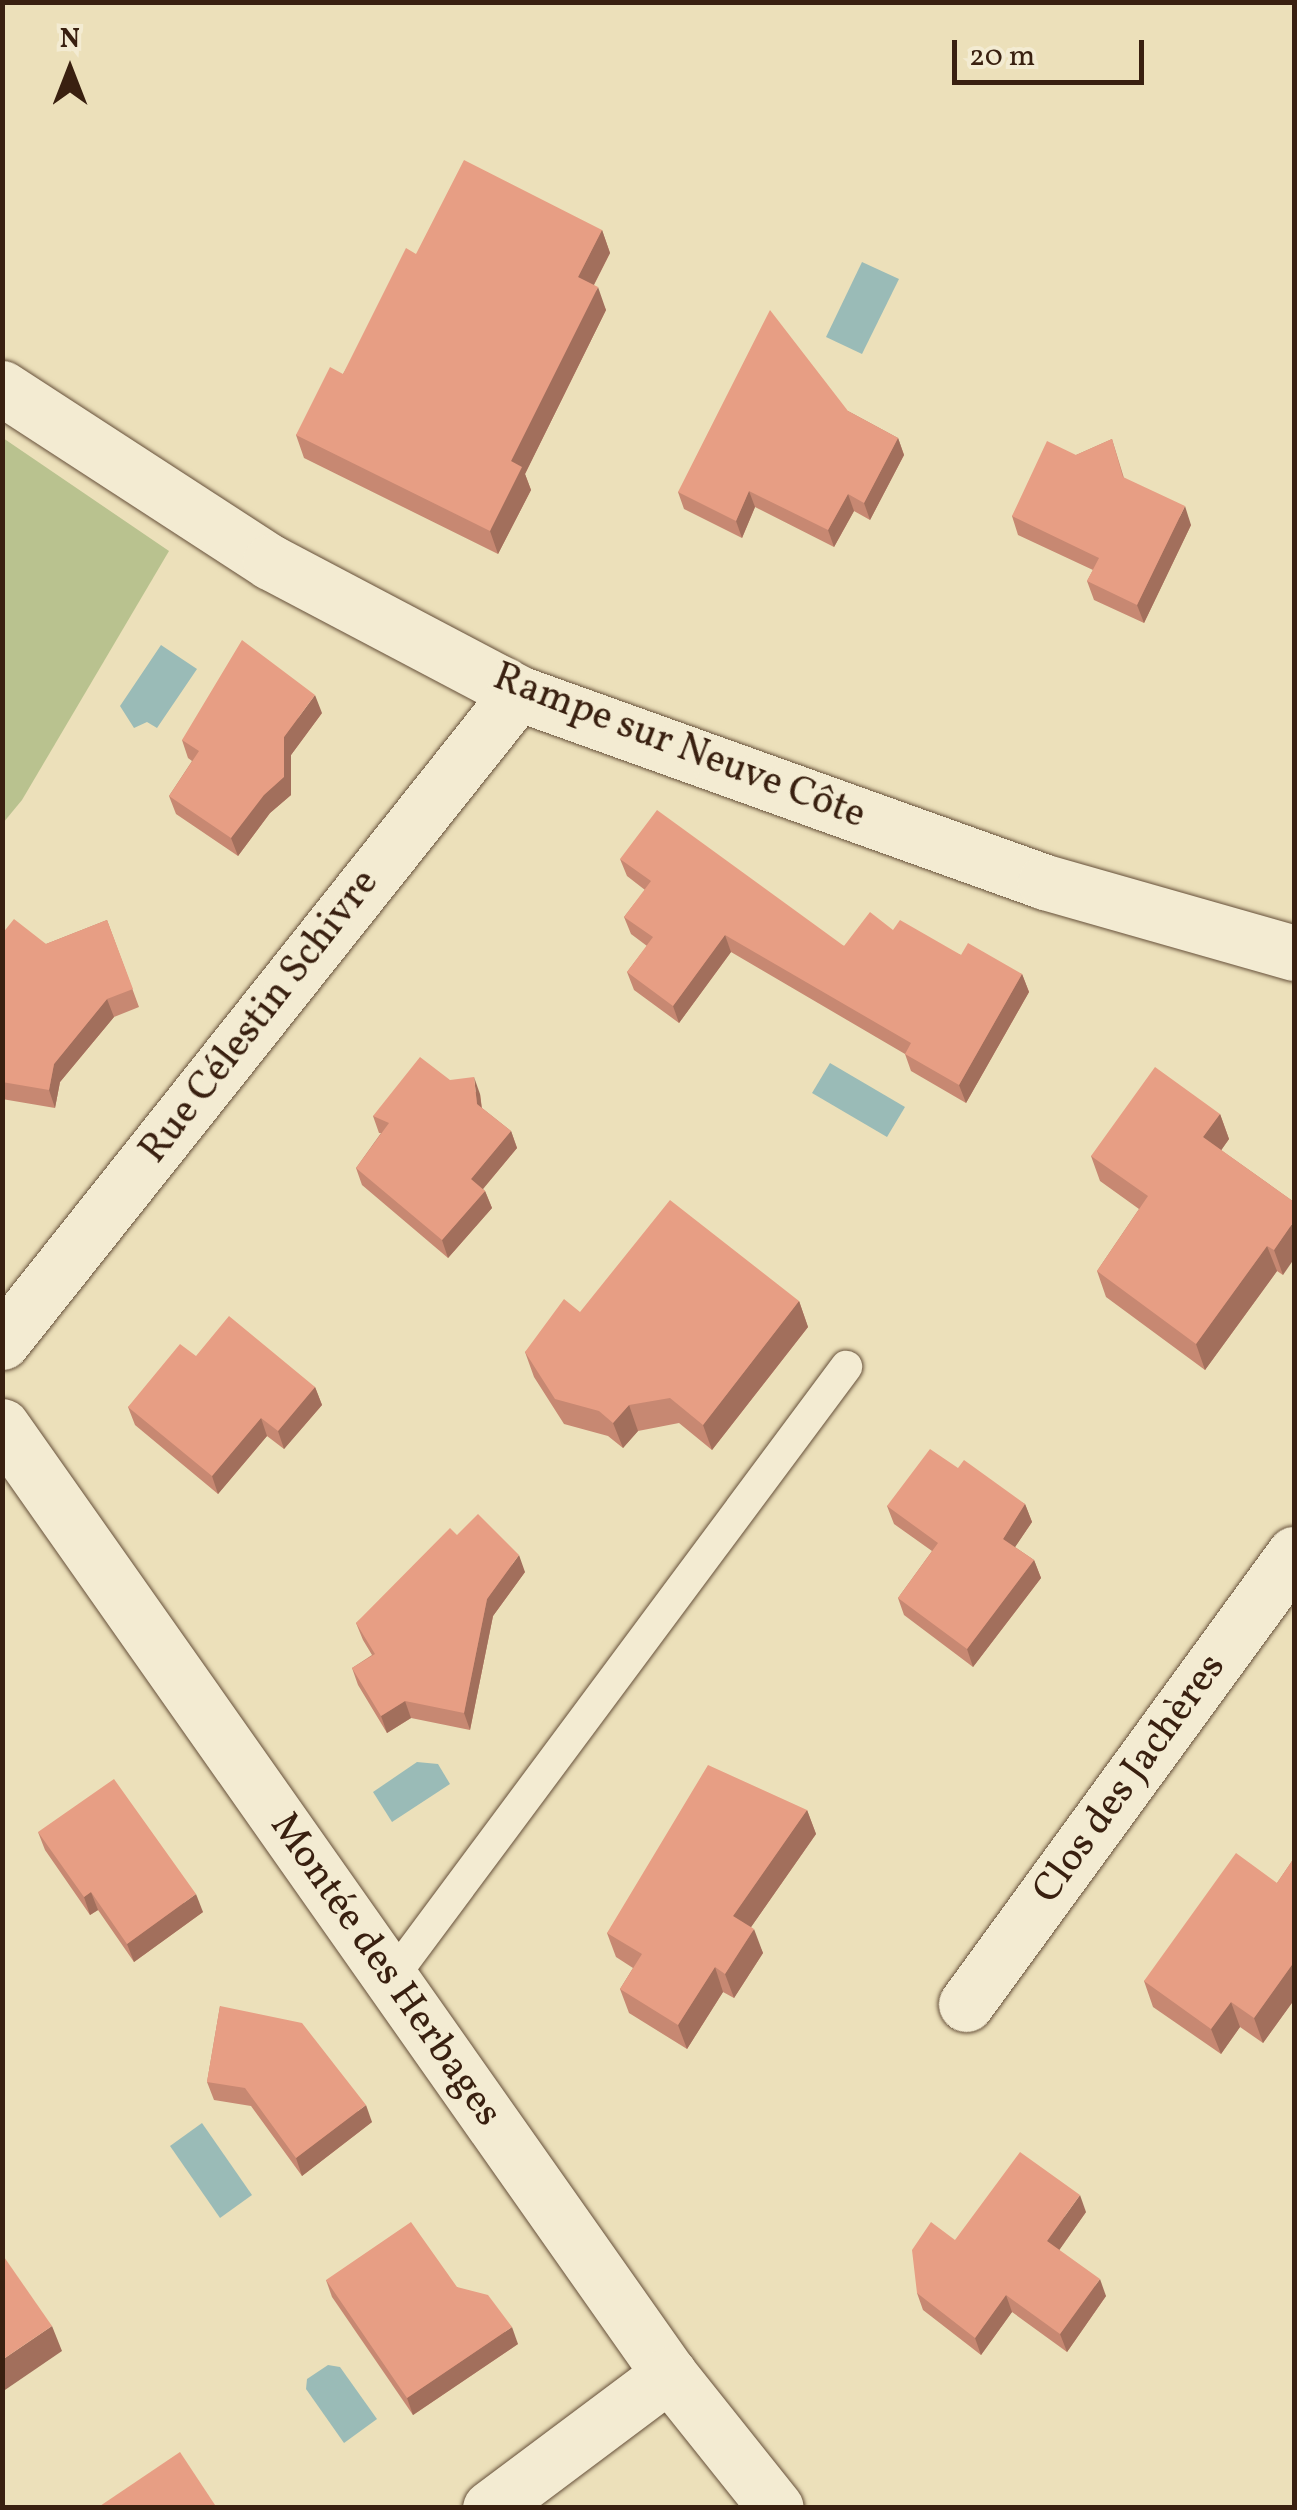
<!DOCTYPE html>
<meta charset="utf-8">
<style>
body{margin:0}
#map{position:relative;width:1297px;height:2510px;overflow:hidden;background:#ece0ba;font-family:Vollkorn,serif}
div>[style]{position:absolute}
.green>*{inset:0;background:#b9c28f}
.water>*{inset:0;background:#9abbb7}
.roads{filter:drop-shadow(0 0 2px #66503a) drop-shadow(0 0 2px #66503a)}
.lane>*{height:32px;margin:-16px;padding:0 16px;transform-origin:16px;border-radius:16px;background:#f3ebd2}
.street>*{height:55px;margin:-27.5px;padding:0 27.5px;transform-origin:27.5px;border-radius:27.5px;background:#f3ebd2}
.wall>*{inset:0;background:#c78872}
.shaded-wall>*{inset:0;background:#a26f5c}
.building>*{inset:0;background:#e79e84}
span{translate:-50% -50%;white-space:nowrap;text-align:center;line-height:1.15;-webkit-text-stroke:9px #f3ebd2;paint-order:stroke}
.street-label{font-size:40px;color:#392010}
.frame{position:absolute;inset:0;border:5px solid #392010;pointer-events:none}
.north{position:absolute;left:20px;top:20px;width:100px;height:100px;-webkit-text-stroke:8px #f3ebd2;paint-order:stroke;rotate:0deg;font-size:28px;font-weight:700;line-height:40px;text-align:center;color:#392010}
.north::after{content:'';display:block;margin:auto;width:35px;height:45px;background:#392010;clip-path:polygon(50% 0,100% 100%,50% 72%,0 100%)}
.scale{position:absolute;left:952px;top:40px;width:192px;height:45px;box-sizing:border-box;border:5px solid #392010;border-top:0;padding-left:12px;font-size:30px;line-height:35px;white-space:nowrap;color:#392010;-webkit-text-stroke:8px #f3ebd2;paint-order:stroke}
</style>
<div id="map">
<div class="green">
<i style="clip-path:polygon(3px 438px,169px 551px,22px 800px,3px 823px)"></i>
</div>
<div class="water">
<i style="clip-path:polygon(862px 262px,899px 279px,862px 354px,826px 337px)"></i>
<i style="clip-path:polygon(161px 645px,197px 669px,157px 728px,147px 722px,134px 728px,120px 706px)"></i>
<i style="clip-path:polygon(830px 1063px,905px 1107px,887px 1137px,812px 1093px)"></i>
<i style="clip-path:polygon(417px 1762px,438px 1764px,450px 1784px,392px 1822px,373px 1792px)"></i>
<i style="clip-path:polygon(202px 2123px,252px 2195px,220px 2218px,170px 2146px)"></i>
<i style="clip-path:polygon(328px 2365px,340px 2367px,377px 2419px,344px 2443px,306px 2389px,307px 2379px)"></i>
</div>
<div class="roads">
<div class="lane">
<i style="left:391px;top:1979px;width:763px;rotate:-53.37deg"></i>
</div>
<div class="street">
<i style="left:2px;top:388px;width:320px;rotate:33deg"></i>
<i style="left:270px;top:562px;width:280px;rotate:27.8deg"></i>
<i style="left:518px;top:693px;width:560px;rotate:19.73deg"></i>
<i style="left:1045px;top:882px;width:259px;rotate:15.9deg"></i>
<i style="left:2px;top:1342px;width:829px;rotate:-51.51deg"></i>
<i style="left:2px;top:1426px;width:1159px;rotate:54.87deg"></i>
<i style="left:669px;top:2374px;width:171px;rotate:51.4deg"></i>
<i style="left:966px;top:2004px;width:557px;rotate:-53.91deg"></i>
<i style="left:490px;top:2508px;width:224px;rotate:-36.8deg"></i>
</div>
</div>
<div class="wall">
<i style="clip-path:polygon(602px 230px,610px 253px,594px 285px,606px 310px,525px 474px,531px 490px,498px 554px,304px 458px,296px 435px,343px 374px,416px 254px)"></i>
<i style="clip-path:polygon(848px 411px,898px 438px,904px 455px,870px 520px,854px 511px,834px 547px,755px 507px,742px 538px,684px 509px,678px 492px)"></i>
<i style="clip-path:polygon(1112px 439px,1124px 478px,1191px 525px,1144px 623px,1094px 600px,1087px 581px,1093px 570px,1018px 535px,1012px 516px,1076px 455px)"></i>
<i style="clip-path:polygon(322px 713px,291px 755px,291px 795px,270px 813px,238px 856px,176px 814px,169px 796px,192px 761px,188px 758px,182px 740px)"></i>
<i style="clip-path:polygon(620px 859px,844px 946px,893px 930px,961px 955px,1022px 974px,1029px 992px,966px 1103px,911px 1071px,905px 1054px,731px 952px,679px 1023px,634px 990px,627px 972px,647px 946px,631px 934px,624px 917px,645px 890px,627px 876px)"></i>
<i style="clip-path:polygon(107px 920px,139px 1007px,114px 1017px,60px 1082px,55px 1108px,2px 1099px,2px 934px,46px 944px)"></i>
<i style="clip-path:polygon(450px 1080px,480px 1094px,482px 1108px,511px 1131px,517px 1148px,483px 1189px,485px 1191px,492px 1208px,448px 1258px,362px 1185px,356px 1168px,381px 1133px,379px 1133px,373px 1116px)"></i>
<i style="clip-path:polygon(1220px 1114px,1229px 1139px,1221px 1150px,1294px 1202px,1283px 1275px,1277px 1271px,1205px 1370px,1106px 1297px,1097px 1271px,1139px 1209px,1100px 1181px,1091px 1156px)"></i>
<i style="clip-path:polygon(799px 1301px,808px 1327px,712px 1450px,679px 1423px,638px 1431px,623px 1448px,608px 1436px,564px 1424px,534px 1377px,525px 1352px,580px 1312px)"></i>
<i style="clip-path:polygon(196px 1356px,315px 1387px,322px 1405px,284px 1449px,267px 1436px,218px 1494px,135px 1425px,128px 1407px)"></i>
<i style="clip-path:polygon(958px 1468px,1025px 1504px,1032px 1522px,1015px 1547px,1034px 1560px,1041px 1578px,973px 1667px,904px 1615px,898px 1598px,932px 1551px,894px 1524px,887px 1506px)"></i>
<i style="clip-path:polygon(457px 1535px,525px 1572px,493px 1616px,470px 1730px,411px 1718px,387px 1733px,358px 1685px,352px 1668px,372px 1655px,363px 1640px,356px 1623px)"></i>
<i style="clip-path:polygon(807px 1810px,816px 1834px,751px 1927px,763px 1953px,734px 1998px,723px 1992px,687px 2049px,629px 2013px,620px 1989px,633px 1968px,616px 1957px,607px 1933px)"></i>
<i style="clip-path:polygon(38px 1832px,203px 1912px,134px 1962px,98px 1910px,90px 1915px,45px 1850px)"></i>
<i style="clip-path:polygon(1294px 1858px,1294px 2000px,1263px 2043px,1240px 2027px,1221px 2054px,1153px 2007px,1144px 1981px,1277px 1883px)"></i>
<i style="clip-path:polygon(220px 2006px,372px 2122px,302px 2176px,251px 2106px,214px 2100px,207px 2082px)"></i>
<i style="clip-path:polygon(1086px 2212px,1059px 2250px,1106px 2296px,1067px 2352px,1012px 2312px,981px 2355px,923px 2310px,917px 2293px,955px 2240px)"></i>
<i style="clip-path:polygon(326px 2280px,457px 2287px,518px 2344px,413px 2415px,332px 2297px)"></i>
</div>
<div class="shaded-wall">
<i style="clip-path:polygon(602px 230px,610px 253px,586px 300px,578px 277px)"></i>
<i style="clip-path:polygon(598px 287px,606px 310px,525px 474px,531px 490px,498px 554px,490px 531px,511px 461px)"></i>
<i style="clip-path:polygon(898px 438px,904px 455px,870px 520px,864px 503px)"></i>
<i style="clip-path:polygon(749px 491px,755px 507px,742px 538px,736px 521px)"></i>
<i style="clip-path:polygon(848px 494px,854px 511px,834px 547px,828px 530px)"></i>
<i style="clip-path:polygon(1185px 506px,1191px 525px,1144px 623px,1137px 605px)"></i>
<i style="clip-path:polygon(315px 695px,322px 713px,291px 755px,291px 795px,270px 813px,238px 856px,231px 838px,284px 737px)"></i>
<i style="clip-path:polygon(725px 935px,731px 952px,679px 1023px,673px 1006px)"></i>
<i style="clip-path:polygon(1022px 974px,1029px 992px,966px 1103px,959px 1085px)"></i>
<i style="clip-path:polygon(107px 999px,114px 1017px,60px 1082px,55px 1108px,49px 1090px,54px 1064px)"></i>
<i style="clip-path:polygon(474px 1077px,480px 1094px,483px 1121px,477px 1104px)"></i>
<i style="clip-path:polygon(1220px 1114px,1229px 1139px,1213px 1162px,1203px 1137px)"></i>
<i style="clip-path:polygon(511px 1131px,517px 1148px,477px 1196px,471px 1179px)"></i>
<i style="clip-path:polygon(485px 1191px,492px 1208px,448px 1258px,442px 1240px)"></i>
<i style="clip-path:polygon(1294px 1221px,1294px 1259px,1283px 1275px,1274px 1250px)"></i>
<i style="clip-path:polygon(1267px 1246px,1277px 1271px,1205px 1370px,1196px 1344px)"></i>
<i style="clip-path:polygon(799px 1301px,808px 1327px,712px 1450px,703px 1425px)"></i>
<i style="clip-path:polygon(315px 1387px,322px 1405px,284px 1449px,278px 1431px)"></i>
<i style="clip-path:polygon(629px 1405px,638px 1431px,623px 1448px,613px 1423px)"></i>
<i style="clip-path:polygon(261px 1418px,267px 1436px,218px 1494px,212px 1476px)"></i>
<i style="clip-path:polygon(1025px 1504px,1032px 1522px,1009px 1556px,1003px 1539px)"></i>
<i style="clip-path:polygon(519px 1555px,525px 1572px,493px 1616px,470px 1730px,464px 1713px,487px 1599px)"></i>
<i style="clip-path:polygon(1034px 1560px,1041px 1578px,973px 1667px,967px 1649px)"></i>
<i style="clip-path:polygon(405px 1701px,411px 1718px,387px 1733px,381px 1716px)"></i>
<i style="clip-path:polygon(807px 1810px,816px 1834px,742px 1940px,733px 1916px)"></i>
<i style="clip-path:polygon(91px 1892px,98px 1910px,90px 1915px,84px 1897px)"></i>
<i style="clip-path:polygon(196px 1894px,203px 1912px,134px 1962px,127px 1944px)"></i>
<i style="clip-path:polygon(754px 1929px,763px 1953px,734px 1998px,725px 1974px)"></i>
<i style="clip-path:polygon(1294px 1962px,1294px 2000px,1263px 2043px,1254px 2018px)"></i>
<i style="clip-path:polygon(715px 1967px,723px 1992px,687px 2049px,678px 2025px)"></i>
<i style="clip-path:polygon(1231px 2002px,1240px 2027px,1221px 2054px,1211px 2029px)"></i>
<i style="clip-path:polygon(366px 2105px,372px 2122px,302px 2176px,296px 2158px)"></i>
<i style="clip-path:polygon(1080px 2195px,1086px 2212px,1053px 2259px,1047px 2241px)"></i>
<i style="clip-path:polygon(1100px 2279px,1106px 2296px,1067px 2352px,1060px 2334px)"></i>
<i style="clip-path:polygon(1006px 2295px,1012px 2312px,981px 2355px,975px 2338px)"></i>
<i style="clip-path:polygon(52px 2326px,62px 2351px,2px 2392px,2px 2360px)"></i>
<i style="clip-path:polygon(512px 2327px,518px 2344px,413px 2415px,407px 2398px)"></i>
</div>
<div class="building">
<i style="clip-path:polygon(464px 160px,602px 230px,578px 277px,598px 287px,511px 461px,522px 467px,490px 531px,296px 435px,330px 367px,343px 374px,406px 248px,416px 254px)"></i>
<i style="clip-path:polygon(770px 310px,848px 411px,898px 438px,864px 503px,848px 494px,828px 530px,749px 491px,736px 521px,678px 492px)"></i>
<i style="clip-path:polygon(1112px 439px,1123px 477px,1185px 506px,1137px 605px,1087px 581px,1099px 558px,1012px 516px,1047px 441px,1076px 455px)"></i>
<i style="clip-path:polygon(242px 640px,315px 695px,284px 737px,284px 777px,264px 795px,231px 838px,169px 796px,199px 751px,182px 740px)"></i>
<i style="clip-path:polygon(657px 810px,844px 946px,870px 912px,893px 930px,900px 920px,961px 955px,968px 943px,1022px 974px,959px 1085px,905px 1054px,911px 1043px,725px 935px,673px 1006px,627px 972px,653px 937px,624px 917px,651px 881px,620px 859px)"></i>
<i style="clip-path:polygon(14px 919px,46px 944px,107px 920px,133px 989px,107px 999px,54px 1064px,49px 1090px,2px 1082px,2px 934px)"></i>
<i style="clip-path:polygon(420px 1057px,450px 1080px,474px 1077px,477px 1104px,511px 1131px,471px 1179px,485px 1191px,442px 1240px,356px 1168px,389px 1123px,373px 1116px)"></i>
<i style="clip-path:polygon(1155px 1067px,1220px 1114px,1203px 1137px,1294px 1202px,1294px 1221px,1274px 1250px,1267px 1246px,1196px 1344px,1097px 1271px,1148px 1196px,1091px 1156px)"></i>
<i style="clip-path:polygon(670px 1200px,799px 1301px,703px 1425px,670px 1398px,629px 1405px,613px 1423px,599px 1411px,555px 1399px,525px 1352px,564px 1299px,580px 1312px)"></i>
<i style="clip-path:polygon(229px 1316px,315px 1387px,278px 1431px,261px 1418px,212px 1476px,128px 1407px,180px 1344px,196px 1356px)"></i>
<i style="clip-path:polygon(930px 1449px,958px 1468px,964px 1460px,1025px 1504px,1003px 1539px,1034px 1560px,967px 1649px,898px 1598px,938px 1543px,887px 1506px)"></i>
<i style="clip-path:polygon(478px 1514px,519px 1555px,487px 1599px,464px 1713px,405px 1701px,381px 1716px,352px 1668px,375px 1654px,356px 1623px,450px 1528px,457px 1535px)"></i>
<i style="clip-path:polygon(708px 1765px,807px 1810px,733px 1916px,754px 1929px,725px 1974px,715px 1967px,678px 2025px,620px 1989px,642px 1954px,607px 1933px)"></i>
<i style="clip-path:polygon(114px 1779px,196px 1894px,127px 1944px,91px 1892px,84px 1897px,38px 1832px)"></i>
<i style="clip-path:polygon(1236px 1853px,1277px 1883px,1294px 1858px,1294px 1962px,1254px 2018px,1231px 2002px,1211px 2029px,1144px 1981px)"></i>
<i style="clip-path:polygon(220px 2006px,302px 2023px,366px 2105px,296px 2158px,245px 2088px,207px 2082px)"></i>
<i style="clip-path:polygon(1020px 2152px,1080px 2195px,1047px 2241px,1100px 2279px,1060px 2334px,1006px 2295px,975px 2338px,917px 2293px,912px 2250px,931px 2222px,955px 2240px)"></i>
<i style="clip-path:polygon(411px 2222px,457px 2287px,488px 2295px,512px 2327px,407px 2398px,326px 2280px)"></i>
<i style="clip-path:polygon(2px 2254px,52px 2326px,2px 2360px)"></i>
<i style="clip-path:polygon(180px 2452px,217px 2508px,97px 2508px)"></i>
</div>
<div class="street-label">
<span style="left:679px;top:747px;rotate:21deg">Rampe sur Neuve Côte</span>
<span style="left:260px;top:1017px;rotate:-52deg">Rue Célestin Schivre</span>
<span style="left:1130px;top:1779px;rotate:-54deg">Clos des Jachères</span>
<span style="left:385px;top:1970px;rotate:55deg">Montée des Herbages</span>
</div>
<div class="frame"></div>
<div class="north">N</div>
<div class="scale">20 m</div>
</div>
